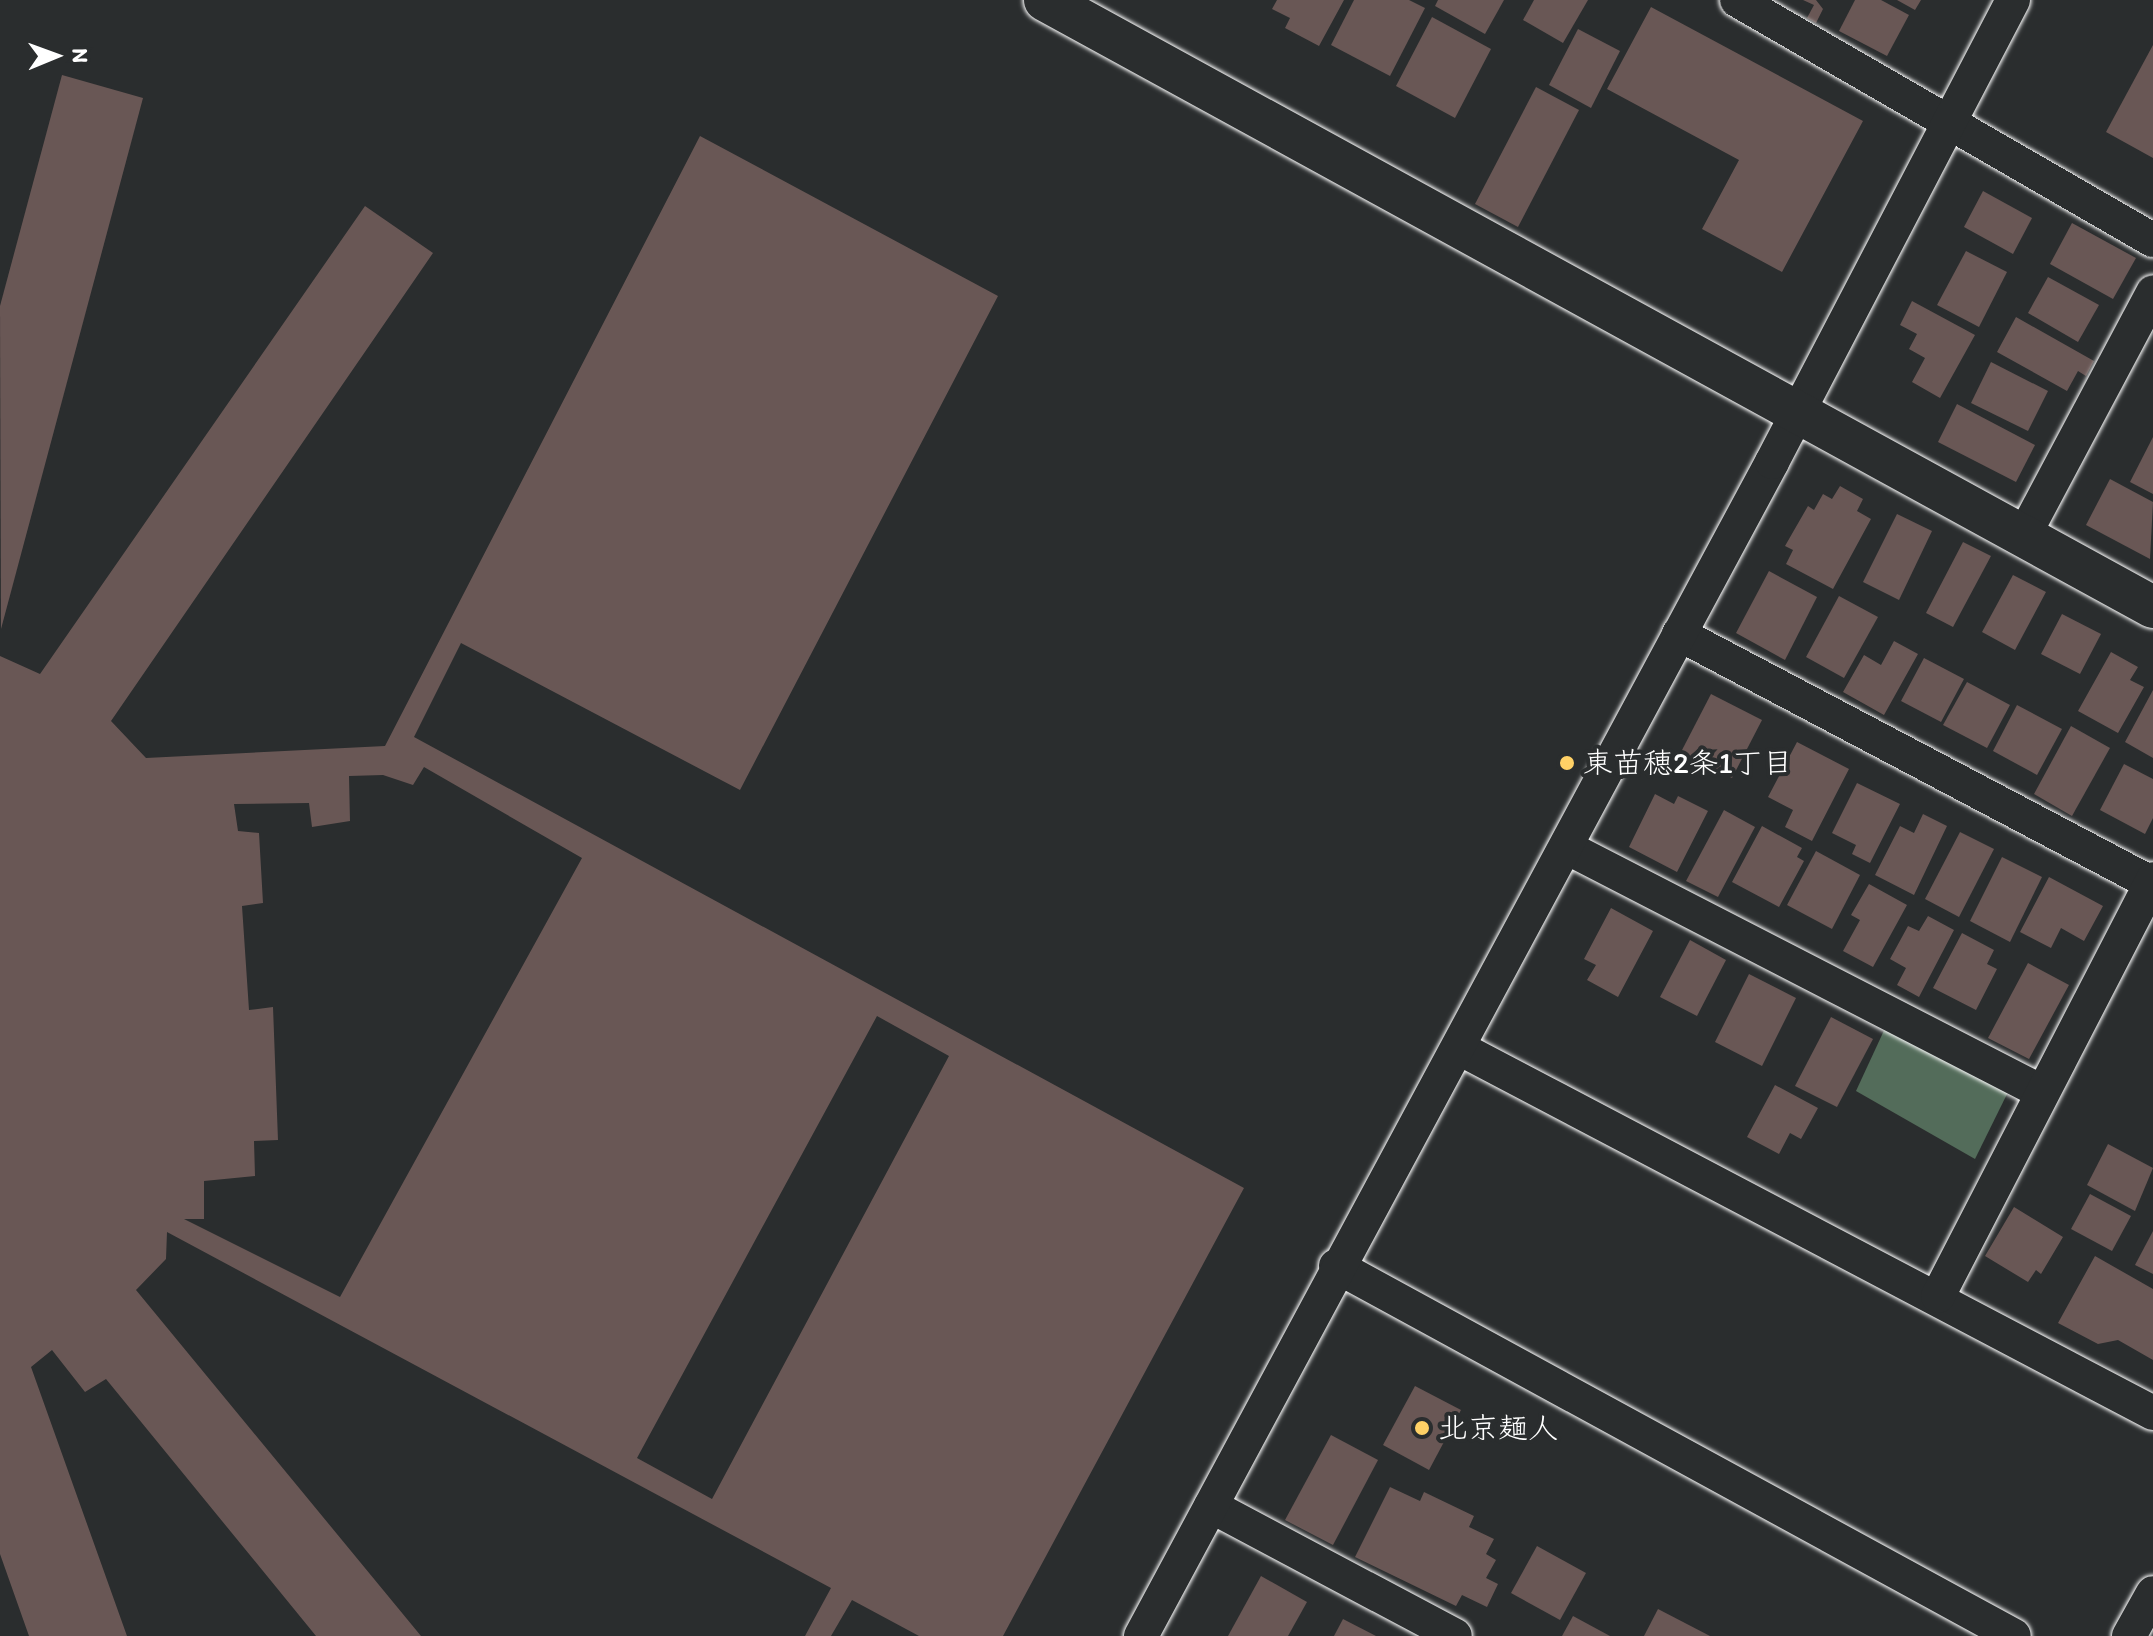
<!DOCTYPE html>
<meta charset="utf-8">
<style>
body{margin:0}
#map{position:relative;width:2153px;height:1636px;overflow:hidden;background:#2a2d2e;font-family:Itim,"Klee One",sans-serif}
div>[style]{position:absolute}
.green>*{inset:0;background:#536c5a}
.building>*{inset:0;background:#695755}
.roads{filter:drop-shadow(0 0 2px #fff) drop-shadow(0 0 2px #fff)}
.minor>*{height:34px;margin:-17px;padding:0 17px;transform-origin:17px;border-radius:17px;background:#2a2d2e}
.tertiary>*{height:42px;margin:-21px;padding:0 21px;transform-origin:21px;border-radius:21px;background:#2a2d2e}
.dots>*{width:22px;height:22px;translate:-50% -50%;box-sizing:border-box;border:4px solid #2a2d2e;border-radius:50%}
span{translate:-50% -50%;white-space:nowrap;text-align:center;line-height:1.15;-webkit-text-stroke:8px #2a2d2e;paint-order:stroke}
.poi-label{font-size:30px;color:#fff}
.left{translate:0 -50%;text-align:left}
.north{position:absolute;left:16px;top:16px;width:80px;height:80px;-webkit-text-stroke:6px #2a2d2e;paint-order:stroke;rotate:89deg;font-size:22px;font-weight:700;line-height:32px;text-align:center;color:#fff}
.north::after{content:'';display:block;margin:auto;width:28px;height:36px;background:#fff;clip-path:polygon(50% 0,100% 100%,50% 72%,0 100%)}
</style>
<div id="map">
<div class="green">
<i style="clip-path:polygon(1887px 1024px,2009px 1090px,1975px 1159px,1856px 1091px)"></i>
</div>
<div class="building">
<i style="clip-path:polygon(1277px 0,1344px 0,1319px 46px,1285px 28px,1290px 18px,1272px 9px)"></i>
<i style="clip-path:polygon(1354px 0,1409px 0,1425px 8px,1390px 76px,1331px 45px)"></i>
<i style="clip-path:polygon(1438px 0,1504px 0,1485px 34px,1435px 6px)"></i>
<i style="clip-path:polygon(1534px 0,1588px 0,1563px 43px,1523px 20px)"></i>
<i style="clip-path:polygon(1803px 0,1816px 0,1823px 9px,1816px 23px,1807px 18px,1814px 5px)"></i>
<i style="clip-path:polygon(1855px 0,1881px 0,1909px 15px,1887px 56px,1839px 31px)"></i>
<i style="clip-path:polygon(1897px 0,1921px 0,1915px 10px)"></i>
<i style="clip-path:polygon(1651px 7px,1863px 121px,1782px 272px,1702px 229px,1739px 160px,1607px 89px)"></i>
<i style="clip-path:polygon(1432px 17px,1491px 49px,1455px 118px,1396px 86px)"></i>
<i style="clip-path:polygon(1578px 29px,1620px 51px,1591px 108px,1549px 85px)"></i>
<i style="clip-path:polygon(2153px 45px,2153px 158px,2106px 132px)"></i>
<i style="clip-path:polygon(62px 75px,143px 98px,1px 629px,0 306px)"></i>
<i style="clip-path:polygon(1536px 87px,1579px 110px,1518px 227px,1475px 204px)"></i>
<i style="clip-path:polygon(evenodd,700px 136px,998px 296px,740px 790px,461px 643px,414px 737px,1244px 1188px,1003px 1636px,919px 1636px,852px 1600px,831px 1636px,805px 1636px,831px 1588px,167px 1232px,166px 1259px,136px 1290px,421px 1636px,316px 1636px,106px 1379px,85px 1392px,52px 1350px,31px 1367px,127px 1636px,29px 1636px,0 1554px,0 656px,40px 674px,365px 206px,433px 253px,111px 721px,146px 758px,385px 746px,700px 136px,424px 767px,582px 858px,340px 1297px,184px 1219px,204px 1219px,204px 1181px,255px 1176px,254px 1141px,278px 1140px,273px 1007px,249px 1010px,242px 906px,263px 903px,259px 833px,238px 831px,234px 804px,309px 803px,312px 827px,350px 821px,349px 776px,383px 775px,413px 785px,424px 767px,700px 136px,877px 1016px,949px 1056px,712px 1499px,637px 1458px,877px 1016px)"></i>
<i style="clip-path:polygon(1983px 191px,2032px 218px,2013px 254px,1964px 227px)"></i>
<i style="clip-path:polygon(2072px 223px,2136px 258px,2113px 299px,2050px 264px)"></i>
<i style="clip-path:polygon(1966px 251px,2007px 272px,1979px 327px,1937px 305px)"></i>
<i style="clip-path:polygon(2048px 277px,2099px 305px,2078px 342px,2028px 313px)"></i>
<i style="clip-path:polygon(1912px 301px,1975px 335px,1940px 398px,1912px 382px,1925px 358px,1909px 349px,1917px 334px,1900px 325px)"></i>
<i style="clip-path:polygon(2016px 317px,2094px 361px,2086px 376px,2078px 371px,2067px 391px,1997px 352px)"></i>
<i style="clip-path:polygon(1991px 362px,2048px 391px,2028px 431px,1971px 403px)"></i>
<i style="clip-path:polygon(1957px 404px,2035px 445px,2016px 482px,1938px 442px)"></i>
<i style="clip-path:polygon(2153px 437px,2153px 494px,2130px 482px)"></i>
<i style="clip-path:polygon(2110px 479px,2153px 502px,2150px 559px,2086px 525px)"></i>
<i style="clip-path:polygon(1840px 486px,1863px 499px,1857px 511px,1871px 519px,1833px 589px,1786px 564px,1793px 550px,1785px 546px,1808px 506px,1814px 510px,1823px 494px,1832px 499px)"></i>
<i style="clip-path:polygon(1897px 514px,1932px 531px,1899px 600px,1863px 582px)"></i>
<i style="clip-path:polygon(1963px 542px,1991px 556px,1953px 627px,1926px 613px)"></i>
<i style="clip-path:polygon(1769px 571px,1817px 597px,1785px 660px,1736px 633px)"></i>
<i style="clip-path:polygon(2013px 575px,2046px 592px,2015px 650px,1982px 632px)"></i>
<i style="clip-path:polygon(1839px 596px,1878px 617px,1844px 678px,1806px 657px)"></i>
<i style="clip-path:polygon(2062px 614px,2101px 634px,2080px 674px,2041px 654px)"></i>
<i style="clip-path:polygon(1894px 641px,1918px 654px,1884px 715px,1843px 692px,1864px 655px,1881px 665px)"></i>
<i style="clip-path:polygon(2111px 652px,2138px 667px,2130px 680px,2144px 687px,2118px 733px,2078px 711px)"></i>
<i style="clip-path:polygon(1924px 658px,1964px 679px,1941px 722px,1901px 701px)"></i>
<i style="clip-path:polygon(1967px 682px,2010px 705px,1987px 748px,1943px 725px)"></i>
<i style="clip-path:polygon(2153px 690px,2153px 758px,2125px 742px)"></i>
<i style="clip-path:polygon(1711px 694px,1762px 720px,1732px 778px,1681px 752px)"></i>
<i style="clip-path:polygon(2017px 705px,2062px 729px,2037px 775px,1993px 751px)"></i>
<i style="clip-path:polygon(2071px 726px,2110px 748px,2072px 816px,2034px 794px)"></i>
<i style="clip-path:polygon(1797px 742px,1849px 769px,1812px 841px,1785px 827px,1793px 810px,1768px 797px)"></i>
<i style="clip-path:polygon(2124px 764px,2153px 779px,2153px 818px,2145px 834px,2100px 810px)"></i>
<i style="clip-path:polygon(1857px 783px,1900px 804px,1870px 863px,1852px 854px,1856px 845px,1832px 833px)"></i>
<i style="clip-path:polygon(1655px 794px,1674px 804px,1678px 796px,1708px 811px,1677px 872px,1629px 847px)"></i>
<i style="clip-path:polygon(1724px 810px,1755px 827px,1718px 897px,1686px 881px)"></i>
<i style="clip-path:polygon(1923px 814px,1947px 826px,1914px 895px,1875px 875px,1900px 826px,1914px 833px)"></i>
<i style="clip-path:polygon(1762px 826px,1802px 848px,1797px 857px,1804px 861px,1779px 907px,1732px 882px)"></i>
<i style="clip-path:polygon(1960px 832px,1994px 849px,1959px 917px,1925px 899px)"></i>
<i style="clip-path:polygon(1816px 851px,1860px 875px,1832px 929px,1787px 905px)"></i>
<i style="clip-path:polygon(2002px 857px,2042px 877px,2010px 942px,1970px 921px)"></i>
<i style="clip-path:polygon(2049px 877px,2103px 906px,2084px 941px,2061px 928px,2051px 948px,2020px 932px)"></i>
<i style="clip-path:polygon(1869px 884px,1907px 905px,1873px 967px,1843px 951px,1860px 920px,1851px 915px)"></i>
<i style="clip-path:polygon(1611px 908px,1653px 931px,1618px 997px,1587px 980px,1596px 965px,1584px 959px)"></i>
<i style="clip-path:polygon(1928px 916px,1954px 930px,1919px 997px,1897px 985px,1906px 968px,1890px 959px,1908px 926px,1919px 931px)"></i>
<i style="clip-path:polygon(1962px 933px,1994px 950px,1987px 964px,1997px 969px,1976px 1010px,1933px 988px)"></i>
<i style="clip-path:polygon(1690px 940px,1726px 960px,1697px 1016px,1660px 997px)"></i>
<i style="clip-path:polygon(2028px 963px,2069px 985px,2029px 1059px,1988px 1038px)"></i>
<i style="clip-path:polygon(1749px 974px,1796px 998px,1762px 1066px,1715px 1042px)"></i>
<i style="clip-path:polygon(1831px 1017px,1873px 1039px,1837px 1107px,1795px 1086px)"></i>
<i style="clip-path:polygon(1775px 1085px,1818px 1108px,1801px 1139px,1790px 1133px,1779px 1154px,1747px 1137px)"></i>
<i style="clip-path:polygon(2108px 1144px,2153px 1168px,2135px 1211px,2087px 1185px)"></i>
<i style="clip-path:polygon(2090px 1194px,2131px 1216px,2112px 1251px,2071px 1229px)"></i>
<i style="clip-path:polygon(2014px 1207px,2063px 1237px,2041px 1274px,2036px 1270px,2028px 1282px,1985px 1256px)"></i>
<i style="clip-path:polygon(2153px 1231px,2153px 1274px,2135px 1265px)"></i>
<i style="clip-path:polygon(2095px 1256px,2153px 1289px,2153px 1360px,2118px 1340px,2098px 1344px,2058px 1323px)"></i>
<i style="clip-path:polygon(1415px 1386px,1461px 1410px,1429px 1470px,1383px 1445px)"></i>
<i style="clip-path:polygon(1331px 1435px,1378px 1460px,1333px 1545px,1285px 1520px)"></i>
<i style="clip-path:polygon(1390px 1487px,1420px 1501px,1424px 1492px,1474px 1516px,1469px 1527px,1494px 1539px,1486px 1554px,1496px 1560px,1486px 1578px,1498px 1584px,1487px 1607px,1462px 1595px,1456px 1606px,1355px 1557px)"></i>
<i style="clip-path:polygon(1537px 1546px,1586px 1573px,1560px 1620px,1511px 1593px)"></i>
<i style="clip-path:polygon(1261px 1576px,1307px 1602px,1288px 1636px,1228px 1636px)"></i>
<i style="clip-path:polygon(1658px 1609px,1710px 1636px,1644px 1636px)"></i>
<i style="clip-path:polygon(1573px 1616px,1610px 1636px,1562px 1636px)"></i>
<i style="clip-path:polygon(1343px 1619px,1376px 1636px,1334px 1636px)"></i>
</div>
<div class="roads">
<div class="minor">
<i style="left:1737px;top:0;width:480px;rotate:30deg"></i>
<i style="left:2023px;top:537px;width:277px;rotate:-62deg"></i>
<i style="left:1679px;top:634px;width:534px;rotate:27.81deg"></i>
<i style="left:1566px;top:847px;width:535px;rotate:27.24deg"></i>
<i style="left:1459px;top:1048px;width:784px;rotate:27.74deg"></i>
<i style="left:1336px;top:1266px;width:772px;rotate:28.62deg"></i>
<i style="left:1938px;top:1296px;width:469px;rotate:-62.7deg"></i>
<i style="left:1211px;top:1506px;width:276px;rotate:28deg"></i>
<i style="left:1141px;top:1636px;width:1333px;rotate:-61.74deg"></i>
<i style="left:1772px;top:462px;width:521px;rotate:-62.45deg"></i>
<i style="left:2129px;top:1636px;width:49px;rotate:-60.8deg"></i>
</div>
<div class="tertiary">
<i style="left:1045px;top:0;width:1263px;rotate:28.72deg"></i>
</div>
</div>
<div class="dots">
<i style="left:1567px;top:763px;background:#ffd166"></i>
<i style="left:1422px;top:1428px;background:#ffd166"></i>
</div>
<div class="poi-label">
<span class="left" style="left:1583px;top:763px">東苗穂2条1丁目</span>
<span class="left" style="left:1438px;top:1428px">北京麺人</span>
</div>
<div class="north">N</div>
</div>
